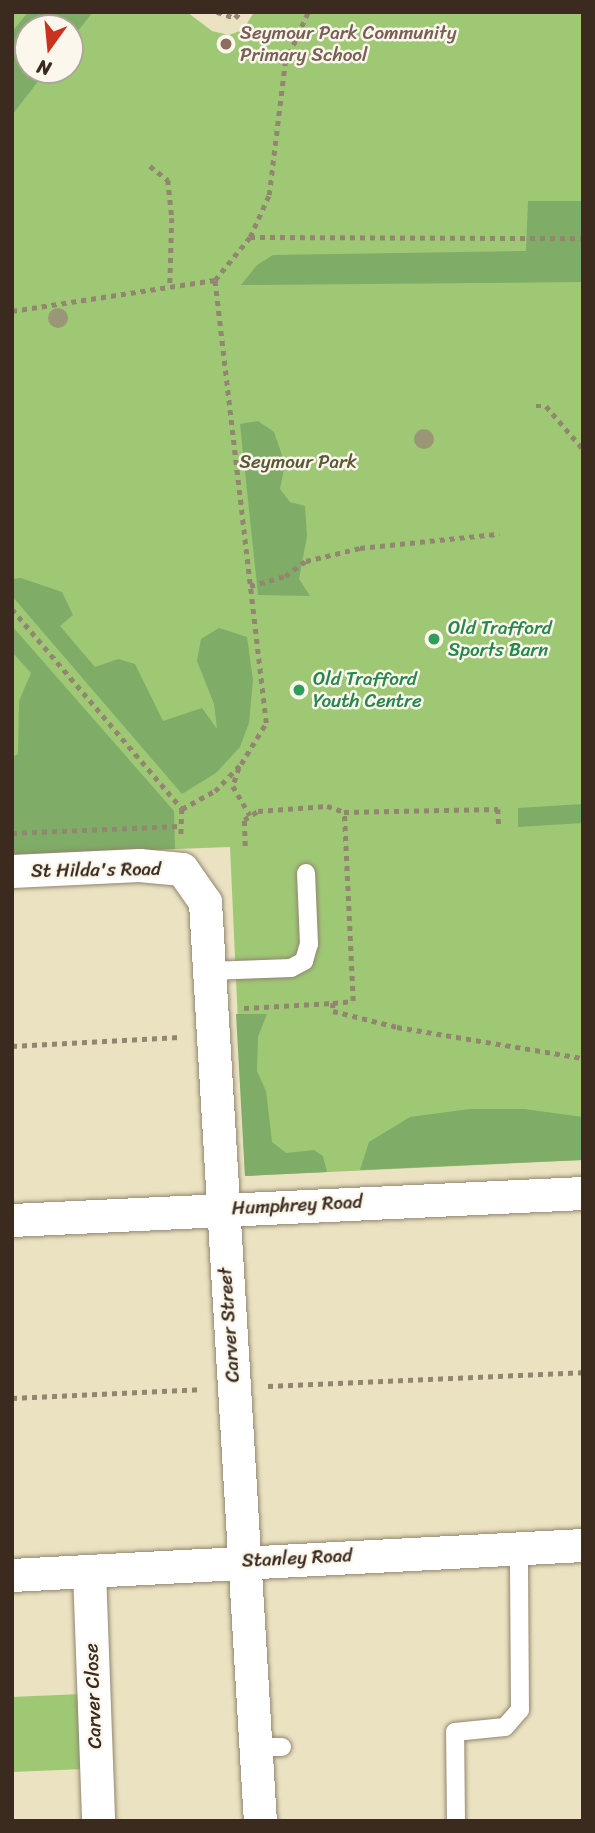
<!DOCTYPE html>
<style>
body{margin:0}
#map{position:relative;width:595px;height:1833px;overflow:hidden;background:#eae2c1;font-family:Sriracha,sans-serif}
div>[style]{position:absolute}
.green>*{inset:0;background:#9fc875}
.forest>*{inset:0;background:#7fac66}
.path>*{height:4.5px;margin-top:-2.25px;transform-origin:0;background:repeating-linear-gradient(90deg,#928670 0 5px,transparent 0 10px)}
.roads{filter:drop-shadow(0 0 2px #928670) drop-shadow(0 0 2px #928670)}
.lane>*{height:18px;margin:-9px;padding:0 9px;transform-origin:9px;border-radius:9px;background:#fff}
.street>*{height:33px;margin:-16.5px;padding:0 16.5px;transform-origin:16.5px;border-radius:16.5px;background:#fff}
.trees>*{width:20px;height:20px;margin:-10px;border-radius:50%;background:#9a9776}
.dots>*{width:19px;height:19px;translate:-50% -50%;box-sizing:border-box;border:4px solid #fbf7ec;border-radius:50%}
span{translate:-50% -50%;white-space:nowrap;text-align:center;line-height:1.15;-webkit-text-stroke:5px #fbf7ec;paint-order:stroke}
.education-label{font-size:19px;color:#785e54}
.left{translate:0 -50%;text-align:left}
.park-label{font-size:19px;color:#595938}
.leisure-label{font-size:19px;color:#27864d}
.street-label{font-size:19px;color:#3b2a1e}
.frame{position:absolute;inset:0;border:14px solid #3b2a1e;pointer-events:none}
.north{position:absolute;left:14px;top:14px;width:70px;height:70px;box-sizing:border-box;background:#fbf7ec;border:2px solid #aea59a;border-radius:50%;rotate:195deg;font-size:19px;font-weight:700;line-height:28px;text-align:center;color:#3b2a1e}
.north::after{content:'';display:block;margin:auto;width:24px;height:32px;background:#c8321e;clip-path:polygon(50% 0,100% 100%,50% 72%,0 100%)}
</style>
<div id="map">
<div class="green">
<i style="clip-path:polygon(evenodd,12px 12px,187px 12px,212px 31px,229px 35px,243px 30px,254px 12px,583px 12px,583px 1160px,245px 1176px,230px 847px,12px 855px,12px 12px,28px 28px,70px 28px,70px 70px,28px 70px,28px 28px)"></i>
<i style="clip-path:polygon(81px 1694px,84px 1769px,12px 1772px,12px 1697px)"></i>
</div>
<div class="forest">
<i style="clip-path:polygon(28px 12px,93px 12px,70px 41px,70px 28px,28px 28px,28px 70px,47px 70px,12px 115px,12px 32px)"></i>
<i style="clip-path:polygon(528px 201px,583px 201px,583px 282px,241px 285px,257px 265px,273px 255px,526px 251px)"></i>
<i style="clip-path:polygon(258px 421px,274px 432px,285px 464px,280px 489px,290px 502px,305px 506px,307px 536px,299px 579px,310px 596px,258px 595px,240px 424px)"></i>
<i style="clip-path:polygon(21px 578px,62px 592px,73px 615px,60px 626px,95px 667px,118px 659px,135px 664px,163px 721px,202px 708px,217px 729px,214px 704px,197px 661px,201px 639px,219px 628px,247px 637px,253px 680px,249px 723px,240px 747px,216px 773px,182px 794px,12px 596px,12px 579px)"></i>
<i style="clip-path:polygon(12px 626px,174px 811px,175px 849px,12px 855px,12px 757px,18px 754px,19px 701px,31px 673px,12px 652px)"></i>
<i style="clip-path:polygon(583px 804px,583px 823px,518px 827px,518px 808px)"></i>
<i style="clip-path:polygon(236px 1014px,267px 1014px,258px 1037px,257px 1071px,266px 1091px,272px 1142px,286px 1153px,314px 1150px,323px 1156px,327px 1172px,245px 1176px)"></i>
<i style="clip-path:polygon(470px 1109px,524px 1109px,583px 1117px,583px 1160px,360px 1170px,369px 1142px,410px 1117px)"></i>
</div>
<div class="path">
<i style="left:217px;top:12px;width:19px;rotate:18deg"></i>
<i style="left:235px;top:18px;width:8px;rotate:-50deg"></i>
<i style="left:150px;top:166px;width:23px;rotate:38deg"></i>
<i style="left:168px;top:180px;width:38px;rotate:84deg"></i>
<i style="left:172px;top:218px;width:69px;rotate:91.7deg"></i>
<i style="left:250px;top:237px;width:333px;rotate:0.2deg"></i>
<i style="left:12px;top:311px;width:205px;rotate:-8.7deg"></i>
<i style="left:215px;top:280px;width:55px;rotate:-50.9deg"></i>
<i style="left:250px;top:237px;width:46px;rotate:-65.7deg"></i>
<i style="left:269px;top:195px;width:133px;rotate:-83.1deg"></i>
<i style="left:285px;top:63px;width:56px;rotate:-65.7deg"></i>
<i style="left:536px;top:406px;width:10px"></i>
<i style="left:546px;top:406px;width:57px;rotate:49.3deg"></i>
<i style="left:250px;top:586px;width:36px;rotate:-16deg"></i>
<i style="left:285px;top:576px;width:26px;rotate:-36deg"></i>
<i style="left:306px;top:561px;width:56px;rotate:-13.5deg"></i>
<i style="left:360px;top:548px;width:140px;rotate:-5.8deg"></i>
<i style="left:12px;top:609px;width:262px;rotate:49.6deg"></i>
<i style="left:182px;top:809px;width:27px;rotate:92deg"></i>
<i style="left:239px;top:768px;width:19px;rotate:108deg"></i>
<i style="left:233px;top:786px;width:34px;rotate:60deg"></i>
<i style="left:182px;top:809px;width:38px;rotate:-29deg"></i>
<i style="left:215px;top:791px;width:37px;rotate:-46deg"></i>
<i style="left:241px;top:764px;width:48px;rotate:-58.6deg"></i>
<i style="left:266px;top:723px;width:446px;rotate:-96.6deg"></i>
<i style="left:12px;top:833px;width:169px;rotate:-2.4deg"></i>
<i style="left:245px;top:846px;width:26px;rotate:-92deg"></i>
<i style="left:244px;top:820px;width:17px;rotate:-33deg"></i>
<i style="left:258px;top:811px;width:69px;rotate:-4.1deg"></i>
<i style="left:327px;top:806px;width:18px;rotate:19deg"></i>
<i style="left:344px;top:812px;width:154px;rotate:-1.1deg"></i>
<i style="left:498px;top:809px;width:19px;rotate:87deg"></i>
<i style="left:333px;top:1003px;width:20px;rotate:-6deg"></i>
<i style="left:353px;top:1001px;width:188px;rotate:-92.7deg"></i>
<i style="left:244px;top:1008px;width:89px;rotate:-3.2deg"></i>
<i style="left:333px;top:1003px;width:8px;rotate:90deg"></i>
<i style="left:333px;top:1011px;width:66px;rotate:14deg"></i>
<i style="left:397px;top:1027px;width:189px;rotate:9.5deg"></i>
<i style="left:12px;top:1046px;width:168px;rotate:-3.1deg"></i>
<i style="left:268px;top:1386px;width:315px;rotate:-2.5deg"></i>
<i style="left:12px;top:1398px;width:188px;rotate:-2.7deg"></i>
</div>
<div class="roads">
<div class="lane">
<i style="left:209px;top:971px;width:82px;rotate:-2.1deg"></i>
<i style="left:291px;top:968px;width:15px;rotate:-28deg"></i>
<i style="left:304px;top:961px;width:18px;rotate:-74deg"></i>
<i style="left:309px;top:944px;width:71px;rotate:-92.4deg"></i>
<i style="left:257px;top:1747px;width:25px"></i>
<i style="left:456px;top:1821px;width:89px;rotate:-90.6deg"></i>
<i style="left:455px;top:1732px;width:50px;rotate:-5.7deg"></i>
<i style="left:505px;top:1727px;width:23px;rotate:-49deg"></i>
<i style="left:520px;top:1710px;width:162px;rotate:-90.4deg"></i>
</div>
<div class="street">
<i style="left:12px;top:871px;width:127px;rotate:-2.7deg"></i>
<i style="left:139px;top:865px;width:43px;rotate:5.3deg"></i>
<i style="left:182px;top:869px;width:40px;rotate:55.1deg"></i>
<i style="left:205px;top:902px;width:921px;rotate:86.58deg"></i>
<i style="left:12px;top:1220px;width:572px;rotate:-2.71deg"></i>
<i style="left:89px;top:1571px;width:250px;rotate:87.9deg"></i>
<i style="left:12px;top:1575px;width:572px;rotate:-3.01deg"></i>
</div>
</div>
<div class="trees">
<i style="left:58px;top:318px"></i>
<i style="left:424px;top:439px"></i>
</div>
<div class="dots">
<i style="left:226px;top:44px;background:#8d6e63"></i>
<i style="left:434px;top:639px;background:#2e9e5b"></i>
<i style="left:299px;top:690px;background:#2e9e5b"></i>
</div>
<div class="education-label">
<span class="left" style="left:240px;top:44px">Seymour Park Community<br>Primary School</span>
</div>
<div class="park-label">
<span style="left:298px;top:462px">Seymour Park</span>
</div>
<div class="leisure-label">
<span class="left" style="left:448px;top:639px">Old Trafford<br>Sports Barn</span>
<span class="left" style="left:313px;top:690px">Old Trafford<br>Youth Centre</span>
</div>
<div class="street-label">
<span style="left:96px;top:870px;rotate:-1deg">St Hilda's Road</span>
<span style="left:297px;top:1205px;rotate:-3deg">Humphrey Road</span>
<span style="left:229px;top:1325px;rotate:-94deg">Carver Street</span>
<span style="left:297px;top:1558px;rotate:-3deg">Stanley Road</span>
<span style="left:93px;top:1696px;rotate:-92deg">Carver Close</span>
</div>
<div class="frame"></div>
<div class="north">N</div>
</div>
